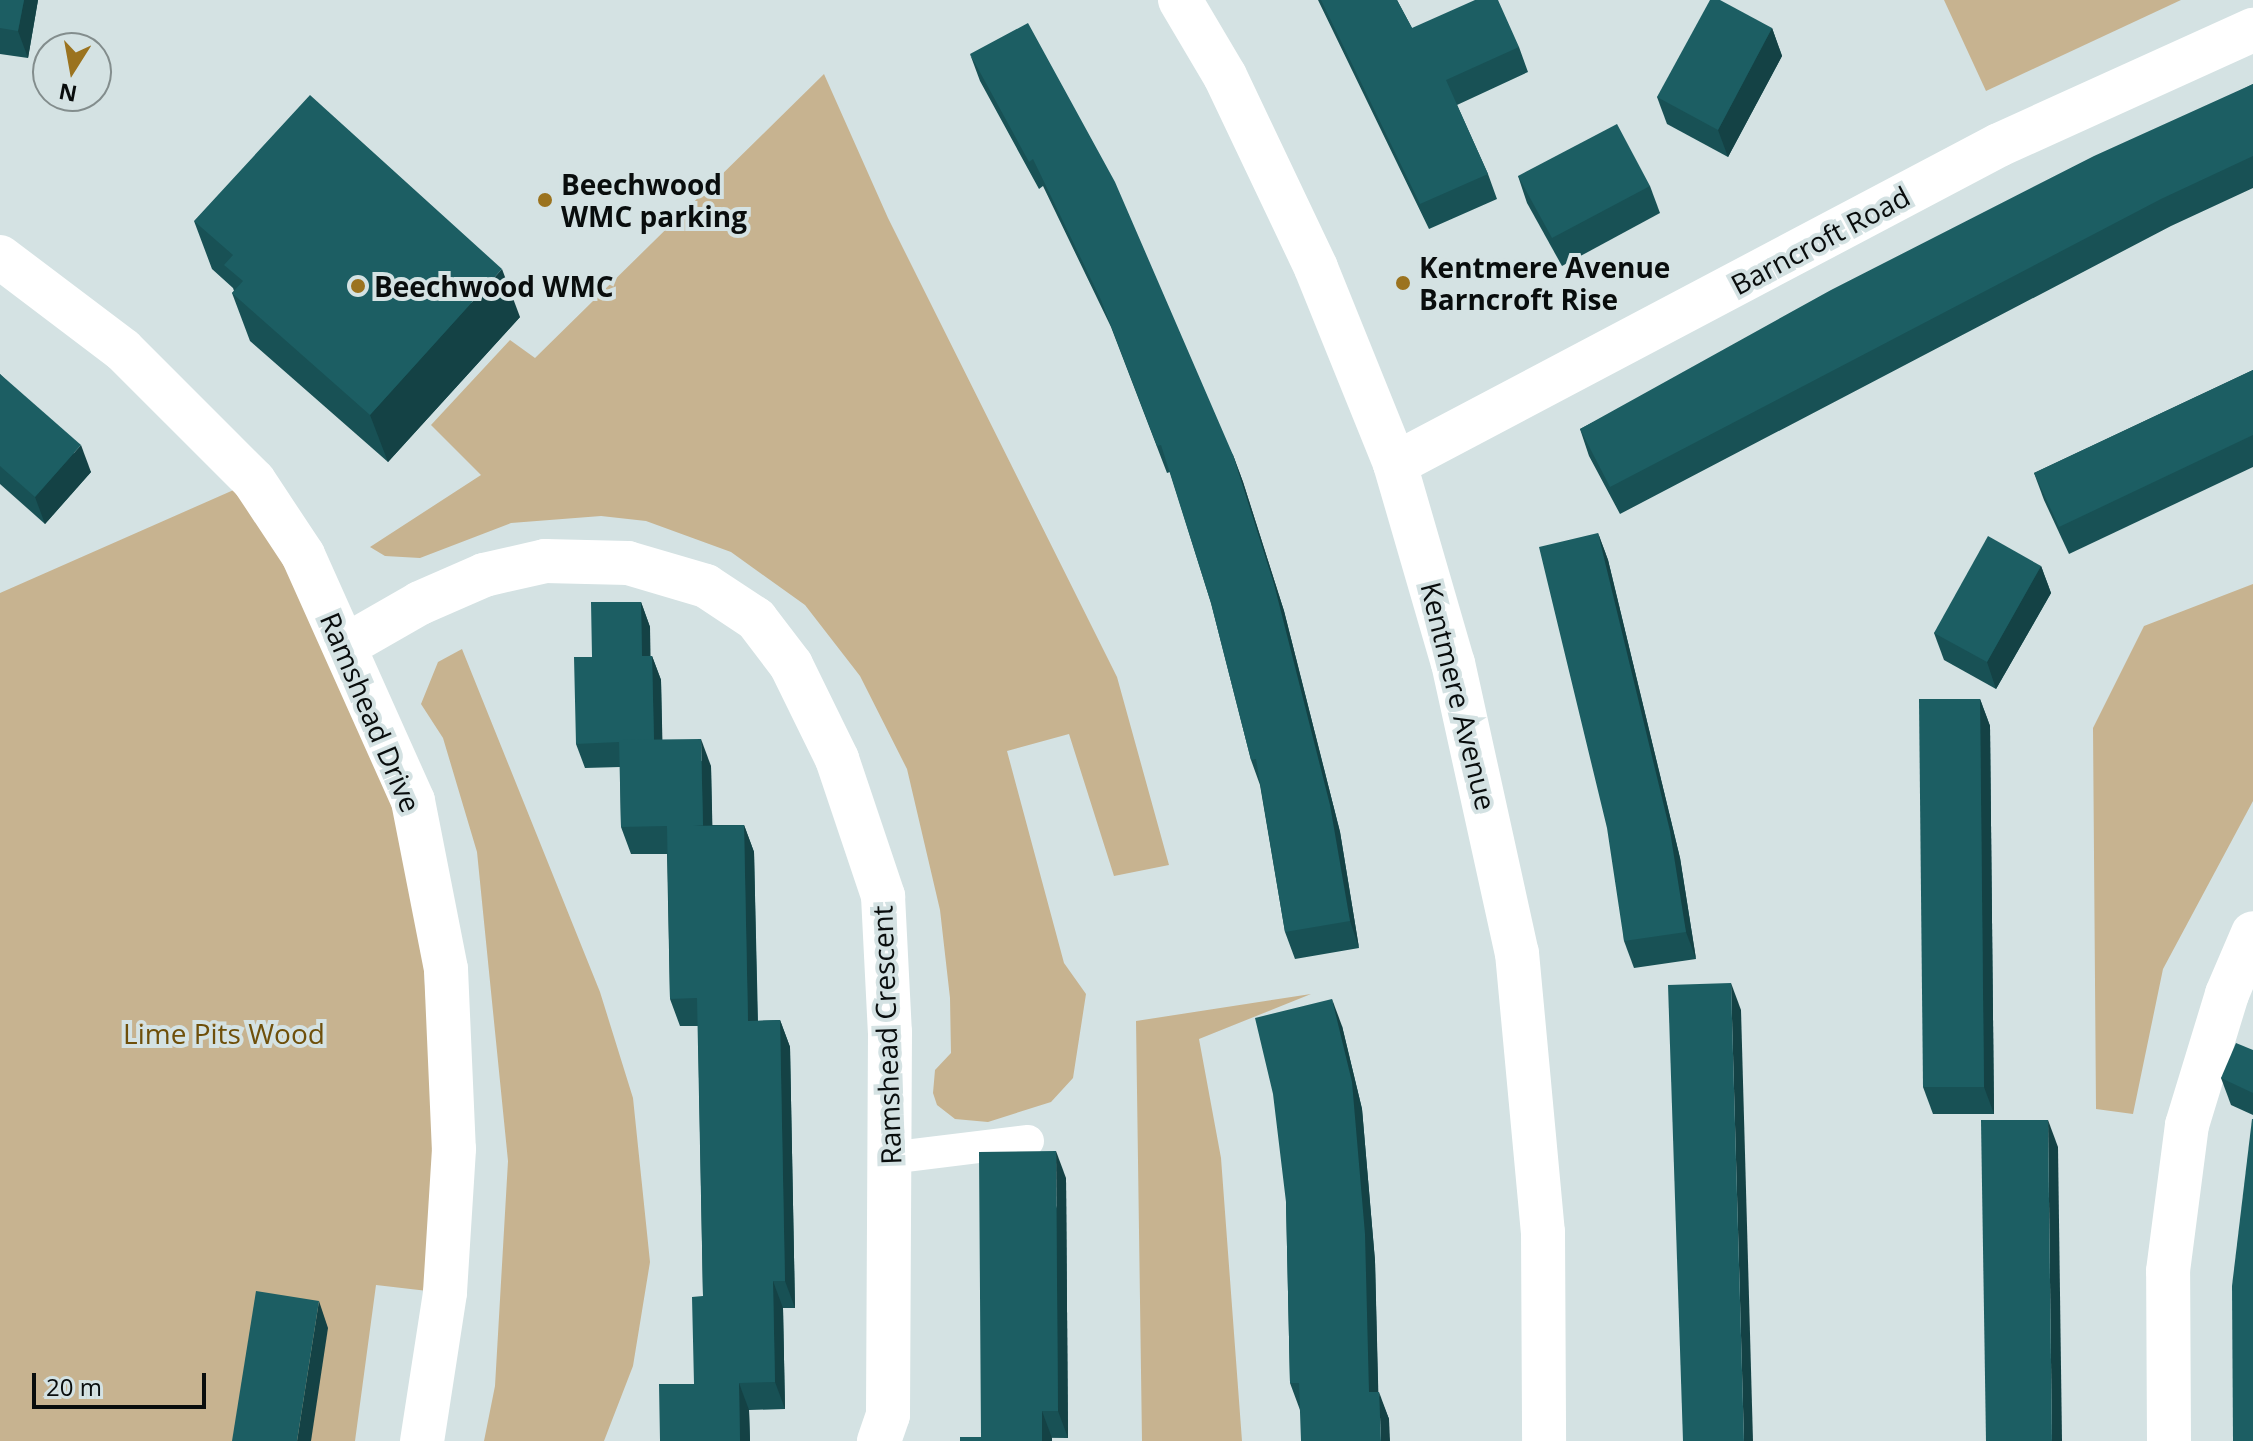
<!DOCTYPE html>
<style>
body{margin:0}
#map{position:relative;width:2253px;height:1441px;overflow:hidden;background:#d4e2e3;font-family:"Open Sans",sans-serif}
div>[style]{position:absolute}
.green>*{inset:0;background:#c7b390}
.lane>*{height:32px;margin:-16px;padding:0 16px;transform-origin:16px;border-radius:16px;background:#fff}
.street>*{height:44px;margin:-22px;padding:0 22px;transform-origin:22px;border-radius:22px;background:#fff}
.secondary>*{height:44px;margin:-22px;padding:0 22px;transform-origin:22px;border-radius:22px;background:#fff}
.wall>*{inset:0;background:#185155}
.shaded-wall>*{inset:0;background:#144245}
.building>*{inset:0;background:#1c5e63}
.dots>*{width:22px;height:22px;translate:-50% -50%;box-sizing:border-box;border:4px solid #d4e2e3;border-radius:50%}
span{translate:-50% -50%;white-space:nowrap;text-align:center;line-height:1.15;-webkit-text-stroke:8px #d4e2e3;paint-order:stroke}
.poi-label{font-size:28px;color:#090d0d;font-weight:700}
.left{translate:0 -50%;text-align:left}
.street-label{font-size:28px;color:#090d0d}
.park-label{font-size:28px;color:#6e4f0a}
.north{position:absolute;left:32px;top:32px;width:80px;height:80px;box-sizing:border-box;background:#d4e2e3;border:2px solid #838d8d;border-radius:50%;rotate:191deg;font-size:22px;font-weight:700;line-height:32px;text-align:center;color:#090d0d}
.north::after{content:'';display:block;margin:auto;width:28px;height:36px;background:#9b731f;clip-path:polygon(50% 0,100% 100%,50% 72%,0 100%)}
.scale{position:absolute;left:32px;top:1373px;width:174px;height:36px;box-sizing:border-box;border:4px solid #090d0d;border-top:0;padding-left:10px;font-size:24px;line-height:28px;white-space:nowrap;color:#090d0d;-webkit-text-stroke:6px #d4e2e3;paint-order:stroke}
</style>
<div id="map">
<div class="green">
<i style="clip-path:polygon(1944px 0,2181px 0,1986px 91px)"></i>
<i style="clip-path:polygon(824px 74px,888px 218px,1117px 677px,1169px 865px,1114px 876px,1069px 734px,1007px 751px,1064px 963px,1086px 994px,1073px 1078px,1051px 1102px,988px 1122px,955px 1119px,937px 1105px,933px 1093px,935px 1070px,951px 1053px,950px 998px,940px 910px,907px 769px,860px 676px,805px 605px,731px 552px,646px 521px,601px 516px,511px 523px,420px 558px,385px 556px,370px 547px,481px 475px,431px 425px,510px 340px,535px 358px)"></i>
<i style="clip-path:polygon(254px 481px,413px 801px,445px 1293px,376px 1285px,355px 1441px,0 1441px,0 593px)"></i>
<i style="clip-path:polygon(2253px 584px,2253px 801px,2163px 969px,2133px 1114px,2096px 1109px,2093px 728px,2144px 626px)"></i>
<i style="clip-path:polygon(462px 649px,600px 992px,633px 1098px,650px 1262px,633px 1366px,604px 1441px,484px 1441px,495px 1386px,508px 1161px,477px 852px,443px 738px,421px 704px,438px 662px)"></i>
<i style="clip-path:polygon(1311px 994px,1199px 1039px,1221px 1158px,1242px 1441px,1142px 1441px,1136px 1021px)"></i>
</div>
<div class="lane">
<i style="left:889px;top:1158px;width:140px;rotate:-7deg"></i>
</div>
<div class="street">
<i style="left:1395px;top:464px;width:683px;rotate:-27.84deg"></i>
<i style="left:1999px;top:145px;width:279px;rotate:-24.4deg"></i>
<i style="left:345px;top:646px;width:86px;rotate:-29.8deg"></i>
<i style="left:420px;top:603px;width:70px;rotate:-23.6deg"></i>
<i style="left:484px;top:575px;width:63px;rotate:-12.9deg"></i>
<i style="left:545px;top:561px;width:83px;rotate:1.4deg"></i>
<i style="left:628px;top:563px;width:81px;rotate:16.4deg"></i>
<i style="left:706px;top:586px;width:60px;rotate:33.4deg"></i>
<i style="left:756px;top:619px;width:58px;rotate:52.7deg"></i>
<i style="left:791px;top:665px;width:105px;rotate:63.9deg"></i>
<i style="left:837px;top:759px;width:145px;rotate:71.4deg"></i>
<i style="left:883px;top:896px;width:136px;rotate:87.1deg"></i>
<i style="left:890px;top:1032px;width:383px;rotate:90.3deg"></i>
<i style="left:888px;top:1415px;width:28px;rotate:109deg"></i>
<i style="left:2169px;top:1441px;width:170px;rotate:-90.3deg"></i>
<i style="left:2168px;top:1271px;width:147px;rotate:-82.6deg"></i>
<i style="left:2187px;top:1125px;width:137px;rotate:-73deg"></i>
<i style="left:2227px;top:994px;width:66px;rotate:-66.9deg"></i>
</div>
<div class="secondary">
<i style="left:1180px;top:0;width:88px;rotate:59.4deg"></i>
<i style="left:1225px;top:76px;width:212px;rotate:64.6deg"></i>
<i style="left:1316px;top:268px;width:211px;rotate:68deg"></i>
<i style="left:1395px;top:464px;width:207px;rotate:73.8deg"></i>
<i style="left:1453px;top:663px;width:297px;rotate:77.6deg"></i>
<i style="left:1517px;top:953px;width:280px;rotate:84.7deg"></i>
<i style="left:1543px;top:1232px;width:209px;rotate:89.7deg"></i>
<i style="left:0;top:257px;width:154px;rotate:37.1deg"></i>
<i style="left:123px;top:350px;width:185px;rotate:45deg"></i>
<i style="left:254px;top:481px;width:89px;rotate:56.5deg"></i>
<i style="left:303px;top:555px;width:269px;rotate:65.9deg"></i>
<i style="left:413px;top:801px;width:171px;rotate:78.9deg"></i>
<i style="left:446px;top:969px;width:180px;rotate:87.5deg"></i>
<i style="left:454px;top:1149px;width:144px;rotate:93.6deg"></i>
<i style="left:445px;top:1293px;width:150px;rotate:98.8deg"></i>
</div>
<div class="wall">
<i style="clip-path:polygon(0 0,38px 0,28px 58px,0 54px)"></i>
<i style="clip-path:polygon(1318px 0,1397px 0,1412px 28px,1519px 47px,1528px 72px,1457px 105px,1488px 174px,1497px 199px,1429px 229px)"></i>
<i style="clip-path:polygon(1772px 28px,1782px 56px,1728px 157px,1667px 124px,1657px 97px)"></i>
<i style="clip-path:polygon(970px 54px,1233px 455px,1243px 482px,1284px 611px,1340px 832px,1359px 948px,1295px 959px,1285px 932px,1260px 785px,1251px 760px,1211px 603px,1170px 472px,1167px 473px,1111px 327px,1043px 186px,1039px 189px,980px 81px)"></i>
<i style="clip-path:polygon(2253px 84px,2253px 188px,2171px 226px,1620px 514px,1589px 456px,1580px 429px)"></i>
<i style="clip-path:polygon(1518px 176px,1650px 186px,1660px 213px,1562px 266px,1527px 203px)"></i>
<i style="clip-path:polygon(194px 221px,520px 317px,388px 462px,250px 341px,232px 293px,234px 291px,233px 288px,212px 269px)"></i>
<i style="clip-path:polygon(2253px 370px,2253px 467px,2069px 554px,2044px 500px,2034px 473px)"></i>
<i style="clip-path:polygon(0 374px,91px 472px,45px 524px,0 484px)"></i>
<i style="clip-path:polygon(1598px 533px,1608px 560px,1680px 858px,1696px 959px,1634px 968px,1624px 941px)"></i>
<i style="clip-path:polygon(2041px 566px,2051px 593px,1996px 689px,1944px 660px,1934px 633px)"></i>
<i style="clip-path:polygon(641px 602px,650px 627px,650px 656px,652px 656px,661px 680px,662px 740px,711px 766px,712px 825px,744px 825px,754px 852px,758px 1021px,780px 1020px,790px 1047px,795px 1308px,783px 1308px,785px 1409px,749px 1410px,750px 1441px,660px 1441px,694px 1384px,703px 1296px,698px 1026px,680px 1026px,670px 999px,667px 854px,631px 854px,621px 827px,620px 767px,585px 768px,576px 744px,592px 657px)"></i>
<i style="clip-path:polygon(1980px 699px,1990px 726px,1994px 1114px,1933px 1114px,1923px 1087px)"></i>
<i style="clip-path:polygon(1342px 1026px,1362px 1109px,1375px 1261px,1378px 1392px,1389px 1419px,1300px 1410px,1290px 1383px,1286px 1202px)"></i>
<i style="clip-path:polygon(2253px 1050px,2253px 1115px,2231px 1105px,2221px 1078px)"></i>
<i style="clip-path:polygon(1066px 1178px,1068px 1438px,981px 1437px)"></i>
</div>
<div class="shaded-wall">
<i style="clip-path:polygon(24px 0,38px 0,28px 58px,18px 31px)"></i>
<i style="clip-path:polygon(1772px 28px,1782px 56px,1728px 157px,1718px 130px)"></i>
<i style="clip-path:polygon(502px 269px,520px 317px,388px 462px,370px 415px)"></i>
<i style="clip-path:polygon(81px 445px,91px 472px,45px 524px,35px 497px)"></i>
<i style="clip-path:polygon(1233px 455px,1243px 482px,1284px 611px,1340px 832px,1359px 948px,1350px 921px)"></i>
<i style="clip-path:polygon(1598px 533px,1608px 560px,1680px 858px,1696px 959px,1686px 932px)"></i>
<i style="clip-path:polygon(2041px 566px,2051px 593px,1996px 689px,1987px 662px)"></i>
<i style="clip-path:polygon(641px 602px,650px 627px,651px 681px,642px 656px)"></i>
<i style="clip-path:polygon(652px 656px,661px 680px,663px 766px,654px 741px)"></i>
<i style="clip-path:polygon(1980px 699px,1990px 726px,1994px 1114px,1984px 1087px)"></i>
<i style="clip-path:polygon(701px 739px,711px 766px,713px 852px,703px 825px)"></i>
<i style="clip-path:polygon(744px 825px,754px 852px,758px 1048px,748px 1021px)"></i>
<i style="clip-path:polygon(1731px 983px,1741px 1010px,1753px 1441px,1744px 1441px)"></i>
<i style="clip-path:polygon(1332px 999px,1342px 1026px,1362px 1109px,1375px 1261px,1379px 1419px,1369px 1392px)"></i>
<i style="clip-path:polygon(780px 1020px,790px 1047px,795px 1308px,785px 1281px)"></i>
<i style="clip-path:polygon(2048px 1120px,2058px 1147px,2062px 1441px,2052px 1441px)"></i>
<i style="clip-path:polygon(1056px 1151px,1066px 1178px,1068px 1438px,1058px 1411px)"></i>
<i style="clip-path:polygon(773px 1281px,783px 1308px,785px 1409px,775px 1382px)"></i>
<i style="clip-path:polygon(319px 1301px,328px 1328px,311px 1441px,297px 1441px)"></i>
<i style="clip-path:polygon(739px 1383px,749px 1410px,750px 1441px,740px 1441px)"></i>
<i style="clip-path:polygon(1379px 1392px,1389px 1419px,1390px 1441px,1381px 1441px)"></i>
<i style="clip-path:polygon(1042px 1411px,1052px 1438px,1052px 1441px,1042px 1441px)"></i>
</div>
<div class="building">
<i style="clip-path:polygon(0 0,24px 0,18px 31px,0 28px)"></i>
<i style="clip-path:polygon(1321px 0,1397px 0,1412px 28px,1475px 0,1498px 0,1519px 47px,1446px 80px,1488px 174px,1420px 204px)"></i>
<i style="clip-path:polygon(1710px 0,1720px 0,1772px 28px,1718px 130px,1657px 97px)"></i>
<i style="clip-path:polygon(1028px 23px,1115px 182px,1233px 455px,1274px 584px,1330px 805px,1350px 921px,1285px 932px,1256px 759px,1251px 760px,1211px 603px,1161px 445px,1157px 446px,1101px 300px,1033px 159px,1029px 162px,970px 54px)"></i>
<i style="clip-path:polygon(2253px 84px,2253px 156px,2161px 199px,1610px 487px,1580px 429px,1831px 290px,2094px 156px)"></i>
<i style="clip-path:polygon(310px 95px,502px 269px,370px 415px,232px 293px,243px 281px,224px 265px,233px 255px,194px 221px)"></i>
<i style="clip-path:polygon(1617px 124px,1650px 186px,1552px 238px,1518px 176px)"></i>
<i style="clip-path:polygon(2253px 370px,2253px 435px,2059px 527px,2034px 473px)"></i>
<i style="clip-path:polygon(0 374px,81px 445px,35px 497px,0 466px)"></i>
<i style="clip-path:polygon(1598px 533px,1670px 831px,1686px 932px,1624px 941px,1607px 828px,1539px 547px)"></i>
<i style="clip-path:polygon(1988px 536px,2041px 566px,1987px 662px,1934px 633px)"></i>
<i style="clip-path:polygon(591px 602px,641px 602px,642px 656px,652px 656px,654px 740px,619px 740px,619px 742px,576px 744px,574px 657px,592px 657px)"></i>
<i style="clip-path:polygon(1919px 699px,1980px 699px,1984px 1087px,1923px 1087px)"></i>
<i style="clip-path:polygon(701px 739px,703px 825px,693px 826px,744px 825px,748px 1021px,780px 1020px,785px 1281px,773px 1281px,775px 1382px,739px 1383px,740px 1441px,660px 1441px,659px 1384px,694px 1384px,692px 1297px,703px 1296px,697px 998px,670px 999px,667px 826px,621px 827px,619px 740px)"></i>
<i style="clip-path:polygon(1731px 983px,1744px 1441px,1683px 1441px,1668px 985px)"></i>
<i style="clip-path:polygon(1332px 999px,1352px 1082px,1365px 1234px,1369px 1392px,1379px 1392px,1381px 1441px,1301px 1441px,1299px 1383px,1290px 1383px,1286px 1202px,1273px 1094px,1255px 1018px)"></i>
<i style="clip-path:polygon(2236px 1043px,2253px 1050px,2253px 1093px,2221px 1078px)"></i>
<i style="clip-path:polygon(2252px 1119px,2253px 1119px,2253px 1441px,2233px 1441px,2232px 1286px)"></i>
<i style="clip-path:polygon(1981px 1120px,2048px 1120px,2052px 1441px,1986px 1441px)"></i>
<i style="clip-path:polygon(1056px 1151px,1058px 1411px,1042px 1411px,1042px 1441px,960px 1441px,960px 1437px,981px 1437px,979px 1152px)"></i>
<i style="clip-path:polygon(256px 1291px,319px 1301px,297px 1441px,232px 1441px)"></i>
</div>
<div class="dots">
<i style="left:545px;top:200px;background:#9b731f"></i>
<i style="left:1403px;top:283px;background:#9b731f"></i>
<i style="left:358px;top:286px;background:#9b731f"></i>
</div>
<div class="poi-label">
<span class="left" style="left:561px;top:200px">Beechwood<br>WMC parking</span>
<span class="left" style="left:1419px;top:283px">Kentmere Avenue<br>Barncroft Rise</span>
<span class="left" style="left:374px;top:286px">Beechwood WMC</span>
</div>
<div class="street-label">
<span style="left:1820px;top:240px;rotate:-28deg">Barncroft Road</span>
<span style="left:1459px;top:696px;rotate:76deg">Kentmere Avenue</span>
<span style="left:371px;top:712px;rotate:67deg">Ramshead Drive</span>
<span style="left:886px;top:1035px;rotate:-92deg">Ramshead Crescent</span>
</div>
<div class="park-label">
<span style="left:224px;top:1033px">Lime Pits Wood</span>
</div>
<div class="north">N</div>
<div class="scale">20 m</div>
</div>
